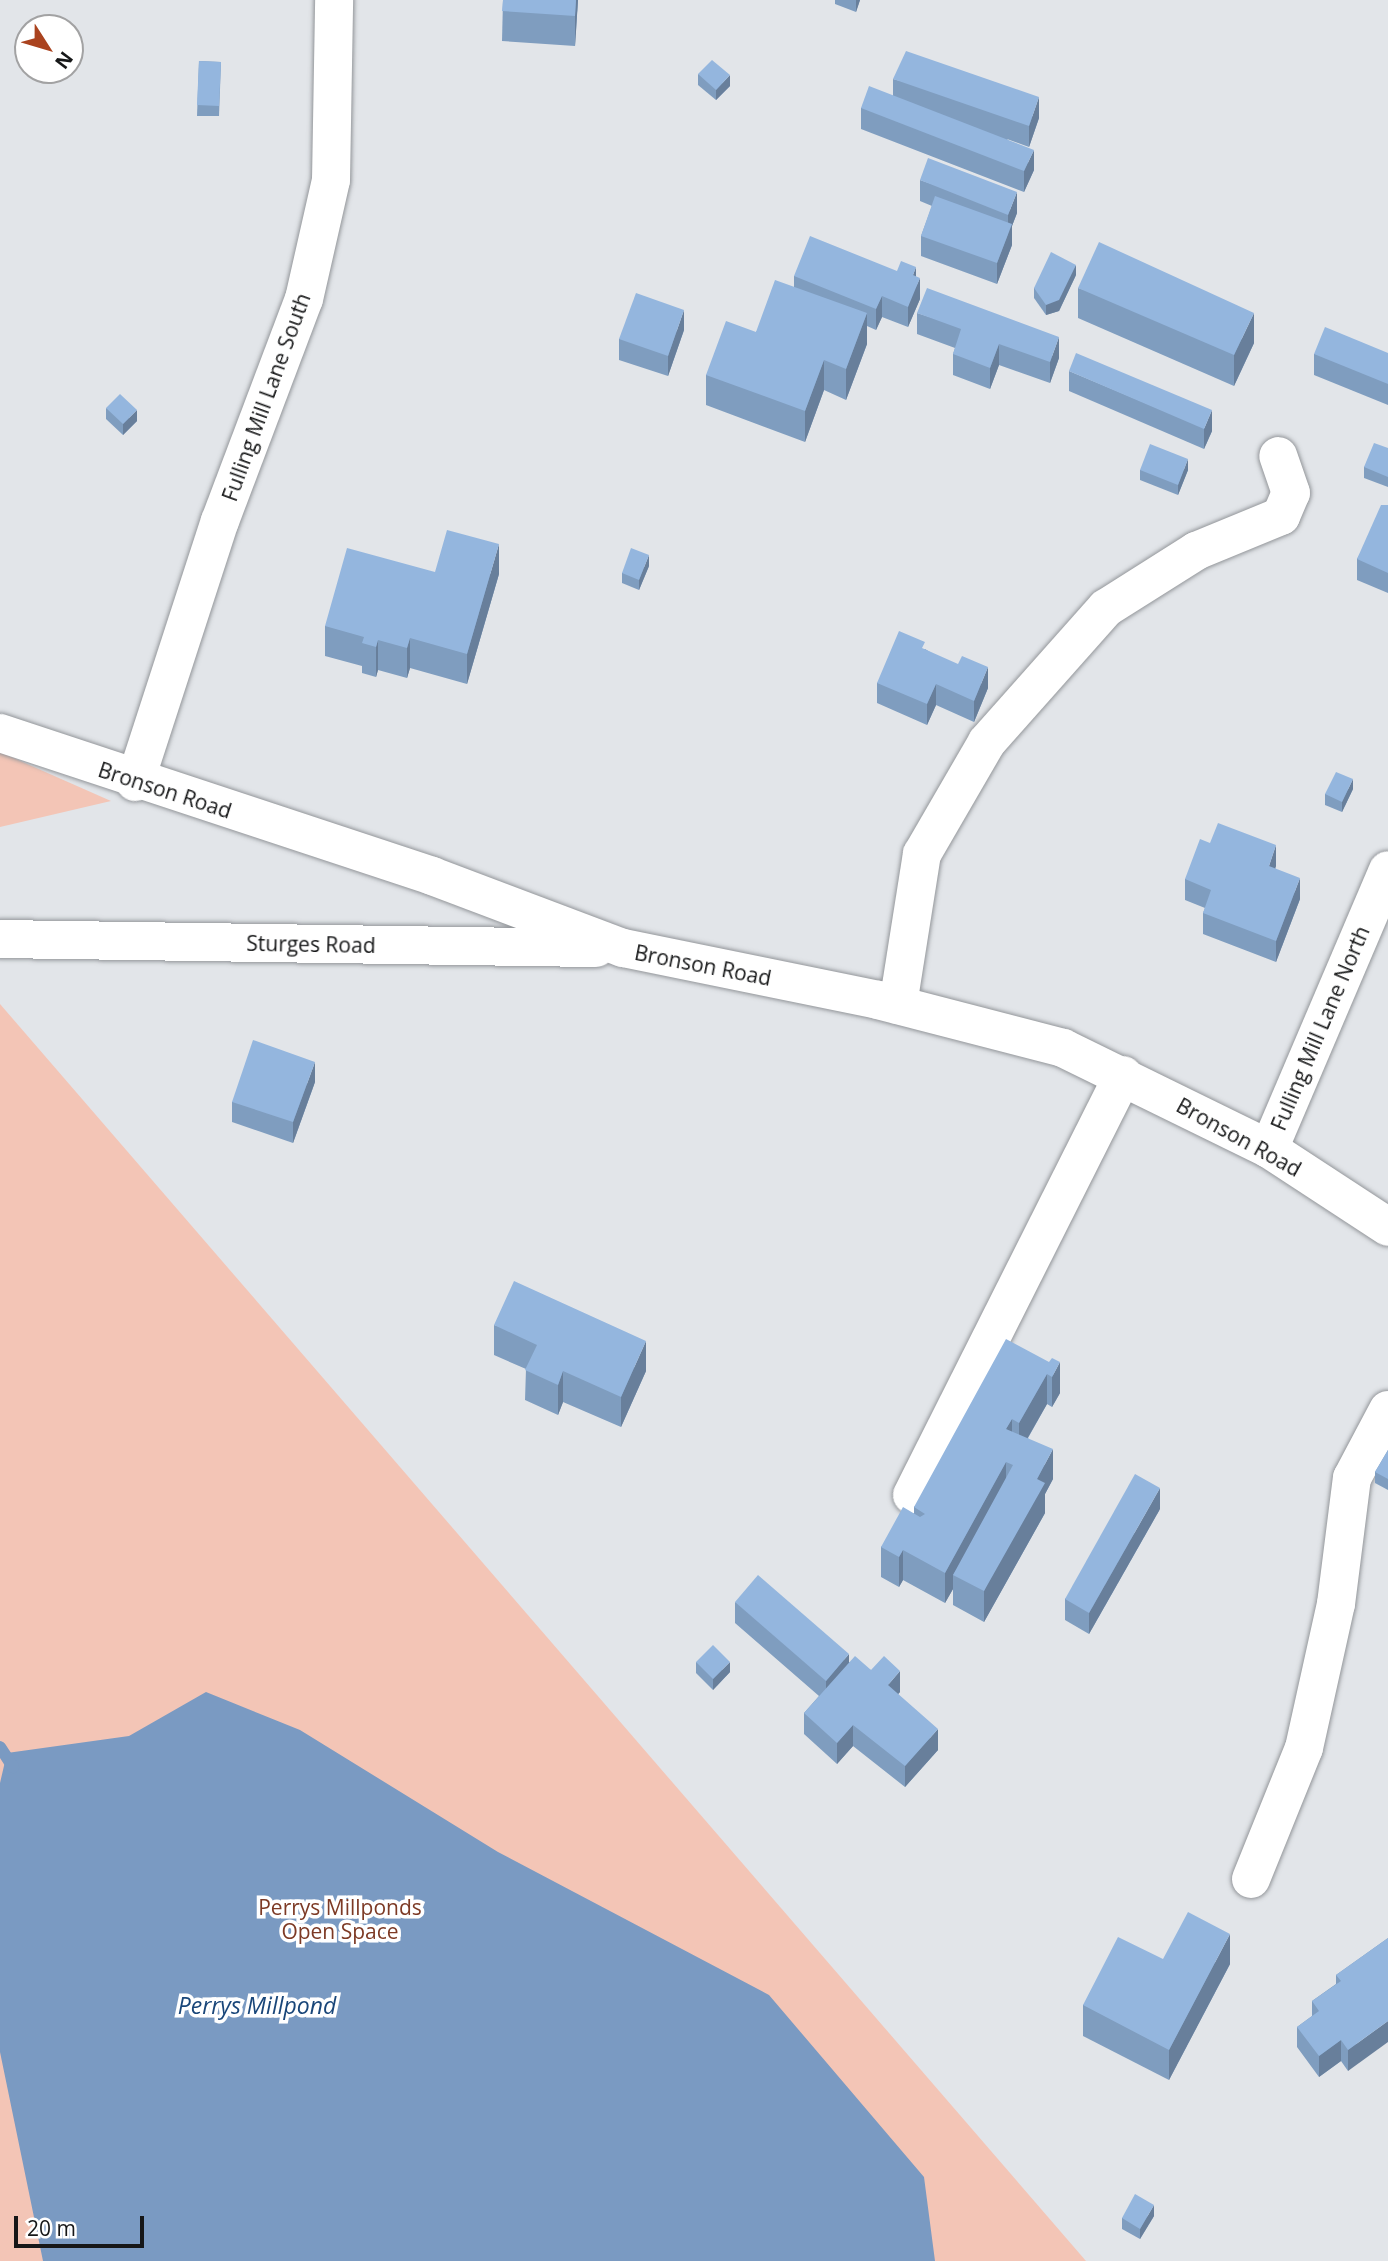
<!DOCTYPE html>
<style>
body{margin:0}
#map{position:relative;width:1388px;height:2261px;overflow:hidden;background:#e2e5e9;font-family:"Open Sans",sans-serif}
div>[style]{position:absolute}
.green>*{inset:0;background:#f3c5b6}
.water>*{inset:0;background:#7a9ac2}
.stream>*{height:12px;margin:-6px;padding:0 6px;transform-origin:6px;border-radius:6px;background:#7a9ac2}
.roads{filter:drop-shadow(0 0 2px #93969a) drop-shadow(0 0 2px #93969a)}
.minor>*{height:38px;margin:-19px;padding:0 19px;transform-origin:19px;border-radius:19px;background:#fff}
.major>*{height:38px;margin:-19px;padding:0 19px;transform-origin:19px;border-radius:19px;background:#fff}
.wall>*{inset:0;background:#7f9dbf}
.shaded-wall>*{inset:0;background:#687f9b}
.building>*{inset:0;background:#94b6de}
span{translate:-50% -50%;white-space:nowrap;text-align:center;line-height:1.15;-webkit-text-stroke:7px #fff;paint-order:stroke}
.street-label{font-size:21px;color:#161718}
.park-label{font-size:21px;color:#7d3a25}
.water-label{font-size:23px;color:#194679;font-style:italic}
.north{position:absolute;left:14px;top:14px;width:70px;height:70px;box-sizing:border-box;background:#fff;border:2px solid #a2a2a3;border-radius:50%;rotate:127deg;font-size:19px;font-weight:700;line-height:28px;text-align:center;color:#161718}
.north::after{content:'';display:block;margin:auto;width:24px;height:32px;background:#aa431f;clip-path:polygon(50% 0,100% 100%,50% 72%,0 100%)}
.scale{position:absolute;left:14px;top:2216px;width:130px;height:32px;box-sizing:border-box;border:4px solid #161718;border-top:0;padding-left:9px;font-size:21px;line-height:24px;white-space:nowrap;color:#161718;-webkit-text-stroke:5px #fff;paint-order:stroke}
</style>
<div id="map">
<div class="green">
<i style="clip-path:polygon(0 752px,111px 801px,0 827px)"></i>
<i style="clip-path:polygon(0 1004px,1086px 2261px,0 2261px)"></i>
</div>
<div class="water">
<i style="clip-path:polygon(206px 1692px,300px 1730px,498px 1852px,769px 1995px,924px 2177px,935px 2261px,43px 2261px,0 2052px,0 1783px,7px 1753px,129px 1736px)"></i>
</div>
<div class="stream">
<i style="left:0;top:1747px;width:24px;rotate:57deg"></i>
</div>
<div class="roads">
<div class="minor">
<i style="left:135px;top:782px;width:274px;rotate:-72deg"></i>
<i style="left:220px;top:521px;width:237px;rotate:-69.3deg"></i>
<i style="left:304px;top:299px;width:122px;rotate:-77.2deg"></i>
<i style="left:331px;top:180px;width:180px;rotate:-89deg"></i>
<i style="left:898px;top:1005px;width:153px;rotate:-81deg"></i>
<i style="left:922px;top:854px;width:129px;rotate:-59.9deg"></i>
<i style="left:987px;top:742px;width:179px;rotate:-48.4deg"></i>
<i style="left:1106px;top:608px;width:107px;rotate:-32.3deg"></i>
<i style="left:1196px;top:551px;width:92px;rotate:-22.4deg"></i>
<i style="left:1281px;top:516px;width:25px;rotate:-67deg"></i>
<i style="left:1291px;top:493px;width:39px;rotate:-109deg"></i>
<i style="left:1269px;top:1149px;width:303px;rotate:-66.9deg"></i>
<i style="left:912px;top:1495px;width:470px;rotate:-63.3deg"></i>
<i style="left:1251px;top:1879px;width:141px;rotate:-68deg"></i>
<i style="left:1304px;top:1748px;width:148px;rotate:-77.5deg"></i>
<i style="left:1336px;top:1604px;width:127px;rotate:-82.8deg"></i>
<i style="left:1352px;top:1478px;width:77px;rotate:-62.1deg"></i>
</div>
<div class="major">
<i style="left:0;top:733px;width:455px;rotate:18.3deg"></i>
<i style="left:432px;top:876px;width:204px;rotate:20.7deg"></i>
<i style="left:623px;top:948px;width:260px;rotate:11.5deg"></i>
<i style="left:878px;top:1000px;width:191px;rotate:14.5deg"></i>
<i style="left:1063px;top:1048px;width:229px;rotate:26.1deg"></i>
<i style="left:1269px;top:1149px;width:142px;rotate:33.2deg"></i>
<i style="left:0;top:939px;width:596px;rotate:0.87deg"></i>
</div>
</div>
<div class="wall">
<i style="clip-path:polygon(503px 0,578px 0,575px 46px,502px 41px)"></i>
<i style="clip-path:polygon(835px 0,860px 0,856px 12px,835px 4px)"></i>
<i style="clip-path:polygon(199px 61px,221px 62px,219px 116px,197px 116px)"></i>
<i style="clip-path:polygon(698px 74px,730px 86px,716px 100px,698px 85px)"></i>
<i style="clip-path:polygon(893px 79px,1039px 118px,1029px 147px,1007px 139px,1034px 170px,1024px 192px,861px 129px,861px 108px,893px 96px)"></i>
<i style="clip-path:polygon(920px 180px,1017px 213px,1012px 226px,1012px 245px,997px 284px,921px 256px,921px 236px,932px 206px,920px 201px)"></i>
<i style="clip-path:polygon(897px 271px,916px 277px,920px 299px,908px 327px,882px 317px,876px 330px,867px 326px,867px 344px,846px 400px,824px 390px,805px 442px,706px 405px,706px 375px,756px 332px,794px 287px,794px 276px)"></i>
<i style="clip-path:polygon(1076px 275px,1059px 311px,1046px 315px,1034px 298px,1034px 288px)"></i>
<i style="clip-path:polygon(1078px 288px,1254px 343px,1234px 386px,1078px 318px)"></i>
<i style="clip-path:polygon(917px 313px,1059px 358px,1050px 383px,999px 365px,990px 389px,953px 375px,953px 354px,955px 348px,917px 334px)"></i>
<i style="clip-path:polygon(684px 330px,668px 376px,619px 360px,619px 339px)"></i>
<i style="clip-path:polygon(1388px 353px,1388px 405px,1314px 375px,1314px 354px)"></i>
<i style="clip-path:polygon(1069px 371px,1212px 431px,1204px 449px,1069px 391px)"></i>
<i style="clip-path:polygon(106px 408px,137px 421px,123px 435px,106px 419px)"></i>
<i style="clip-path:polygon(1388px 448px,1388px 487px,1364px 478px,1364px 467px)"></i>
<i style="clip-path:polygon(1140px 470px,1188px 470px,1178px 495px,1140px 480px)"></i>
<i style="clip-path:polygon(1388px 505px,1388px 593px,1357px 580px,1357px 559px)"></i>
<i style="clip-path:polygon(649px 566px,639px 590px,622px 583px,622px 573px)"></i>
<i style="clip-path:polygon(435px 572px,499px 574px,467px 684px,410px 668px,407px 678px,378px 670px,376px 677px,362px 673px,362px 666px,325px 656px,325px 626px)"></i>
<i style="clip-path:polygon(925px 649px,988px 688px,974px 722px,936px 705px,927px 725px,877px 703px,877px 683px)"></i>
<i style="clip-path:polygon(1353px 789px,1342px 812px,1325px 805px,1325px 794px)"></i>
<i style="clip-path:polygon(1276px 866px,1275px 868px,1300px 899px,1276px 962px,1203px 934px,1203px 913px,1205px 908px,1185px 900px,1185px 879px)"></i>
<i style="clip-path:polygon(315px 1082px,293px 1143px,232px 1122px,232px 1102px)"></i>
<i style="clip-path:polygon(494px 1325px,646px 1371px,621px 1427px,563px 1402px,558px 1415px,525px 1400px,526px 1369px,494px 1355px)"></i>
<i style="clip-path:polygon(1049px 1362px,1060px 1393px,1052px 1407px,1047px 1404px,1028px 1438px,1053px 1479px,1045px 1494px,1045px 1513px,984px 1622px,953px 1605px,953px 1589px,945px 1603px,903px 1580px,899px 1587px,881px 1577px,881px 1547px,914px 1513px,914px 1507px)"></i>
<i style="clip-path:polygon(1388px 1450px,1388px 1490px,1375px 1483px,1375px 1472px)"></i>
<i style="clip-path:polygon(1160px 1509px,1089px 1634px,1065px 1620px,1065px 1599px)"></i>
<i style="clip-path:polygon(735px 1602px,849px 1662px,871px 1670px,900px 1692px,898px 1694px,938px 1750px,905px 1787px,853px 1746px,837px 1764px,804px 1734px,804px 1713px,819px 1696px,735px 1623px)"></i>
<i style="clip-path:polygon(696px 1662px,730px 1672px,713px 1690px,696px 1673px)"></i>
<i style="clip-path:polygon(1388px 1938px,1348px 2071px,1341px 2061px,1319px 2077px,1297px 2047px,1297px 2027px,1312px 2016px,1312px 2001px,1336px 1984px,1336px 1975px)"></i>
<i style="clip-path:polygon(1163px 1959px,1230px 1964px,1169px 2080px,1083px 2036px,1083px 2005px)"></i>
<i style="clip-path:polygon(1154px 2216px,1140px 2239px,1122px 2229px,1122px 2218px)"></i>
</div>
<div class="shaded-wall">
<i style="clip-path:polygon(576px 0,578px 0,575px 46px,575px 16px)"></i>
<i style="clip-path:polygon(856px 0,860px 0,856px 12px)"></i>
<i style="clip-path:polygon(730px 75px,730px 86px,716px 100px,716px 90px)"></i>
<i style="clip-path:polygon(1039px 97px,1039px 118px,1029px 147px,1029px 126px)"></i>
<i style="clip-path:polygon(1034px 150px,1034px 170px,1024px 192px,1024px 171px)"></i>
<i style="clip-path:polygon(1017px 192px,1017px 213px,1012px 226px,1012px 245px,997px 284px,997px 263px,1008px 234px,1008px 215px)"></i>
<i style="clip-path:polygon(1076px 265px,1076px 275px,1059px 311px,1046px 315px,1046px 305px)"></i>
<i style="clip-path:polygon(916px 267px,916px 287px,920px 278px,920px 299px,908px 327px,908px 307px,913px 275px)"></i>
<i style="clip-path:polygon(882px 296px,882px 317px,876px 330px,876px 309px)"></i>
<i style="clip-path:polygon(684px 310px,684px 330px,668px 376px,668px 356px)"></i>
<i style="clip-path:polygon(867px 313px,867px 344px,846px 400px,846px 369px)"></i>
<i style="clip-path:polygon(1254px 313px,1254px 343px,1234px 386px,1234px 355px)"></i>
<i style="clip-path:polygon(1059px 337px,1059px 358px,1050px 383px,1050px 362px)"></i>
<i style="clip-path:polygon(999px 344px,999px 365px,990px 389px,990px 368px)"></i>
<i style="clip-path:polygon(824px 360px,824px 390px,805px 442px,805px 411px)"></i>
<i style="clip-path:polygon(137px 410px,137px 421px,123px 435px,123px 424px)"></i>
<i style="clip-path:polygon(1212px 410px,1212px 431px,1204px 449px,1204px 429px)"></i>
<i style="clip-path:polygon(1188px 459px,1188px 470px,1178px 495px,1178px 485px)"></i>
<i style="clip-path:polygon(499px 544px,499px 574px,467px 684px,467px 654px)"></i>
<i style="clip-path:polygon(649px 555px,649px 566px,639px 590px,639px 580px)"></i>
<i style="clip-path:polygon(410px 638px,410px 668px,407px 678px,407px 648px)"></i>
<i style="clip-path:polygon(378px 640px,378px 670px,376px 677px,376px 647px)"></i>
<i style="clip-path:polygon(988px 667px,988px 688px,974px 722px,974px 701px)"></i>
<i style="clip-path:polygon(936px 684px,936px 705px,927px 725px,927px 704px)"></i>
<i style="clip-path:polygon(1353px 779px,1353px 789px,1342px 812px,1342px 802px)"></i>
<i style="clip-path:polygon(1276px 845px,1276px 866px,1269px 887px,1269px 866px)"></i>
<i style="clip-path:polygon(1300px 878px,1300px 899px,1276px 962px,1276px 941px)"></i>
<i style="clip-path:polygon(315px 1062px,315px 1082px,293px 1143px,293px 1122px)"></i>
<i style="clip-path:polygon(646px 1341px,646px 1371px,621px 1427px,621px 1397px)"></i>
<i style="clip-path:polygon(1060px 1362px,1060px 1393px,1052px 1407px,1052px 1377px)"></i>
<i style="clip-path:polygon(563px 1371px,563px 1402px,558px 1415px,558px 1385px)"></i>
<i style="clip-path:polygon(1047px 1374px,1047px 1404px,1019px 1453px,1019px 1423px)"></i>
<i style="clip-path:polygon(1012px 1419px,1012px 1449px,1006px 1429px)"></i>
<i style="clip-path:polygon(1053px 1449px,1053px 1479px,1045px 1494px,1045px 1513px,984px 1622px,984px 1591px,1037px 1479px)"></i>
<i style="clip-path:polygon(1006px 1462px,1006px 1492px,953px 1575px,953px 1589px,945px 1603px,945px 1573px)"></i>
<i style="clip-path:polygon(1160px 1488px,1160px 1509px,1089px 1634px,1089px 1613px)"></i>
<i style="clip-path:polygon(903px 1550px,903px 1580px,899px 1587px,899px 1557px)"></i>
<i style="clip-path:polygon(849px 1654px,849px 1675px,826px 1702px,826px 1681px)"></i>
<i style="clip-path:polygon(730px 1662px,730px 1672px,713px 1690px,713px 1679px)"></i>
<i style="clip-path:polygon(900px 1671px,900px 1692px,888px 1705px,888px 1685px)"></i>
<i style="clip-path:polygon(853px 1725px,853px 1746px,837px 1764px,837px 1743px)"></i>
<i style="clip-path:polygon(938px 1729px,938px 1750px,905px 1787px,905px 1766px)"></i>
<i style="clip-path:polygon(1230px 1934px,1230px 1964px,1169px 2080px,1169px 2050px)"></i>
<i style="clip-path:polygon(1388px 2021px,1388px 2042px,1348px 2071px,1348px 2050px)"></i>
<i style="clip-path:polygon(1341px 2040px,1341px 2061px,1319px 2077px,1319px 2056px)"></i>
<i style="clip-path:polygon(1154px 2205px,1154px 2216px,1140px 2239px,1140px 2229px)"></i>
</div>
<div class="building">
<i style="clip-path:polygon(503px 0,576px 0,575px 16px,502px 11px)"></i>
<i style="clip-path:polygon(906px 51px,1039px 97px,1029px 126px,893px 79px)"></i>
<i style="clip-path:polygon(712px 60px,730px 75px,716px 90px,698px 74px)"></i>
<i style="clip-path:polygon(199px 61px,221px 62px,219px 106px,197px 105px)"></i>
<i style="clip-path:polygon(869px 86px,1034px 150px,1024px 171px,861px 108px)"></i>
<i style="clip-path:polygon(928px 158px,1017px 192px,1008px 215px,920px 180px)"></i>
<i style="clip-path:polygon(935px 196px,1012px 224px,997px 263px,921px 236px)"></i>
<i style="clip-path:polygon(810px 236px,897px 271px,901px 261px,916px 267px,913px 275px,920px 278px,908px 307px,882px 296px,876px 309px,794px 276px)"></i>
<i style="clip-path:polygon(1099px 242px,1254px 313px,1234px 355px,1078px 288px)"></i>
<i style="clip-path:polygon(1051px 252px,1076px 265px,1059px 300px,1046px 305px,1034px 288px)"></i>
<i style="clip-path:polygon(775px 280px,867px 313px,846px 369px,824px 360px,805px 411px,706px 375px,726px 321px,756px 332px)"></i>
<i style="clip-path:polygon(927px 288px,1059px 337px,1050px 362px,999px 344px,990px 368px,953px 354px,961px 329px,917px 313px)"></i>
<i style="clip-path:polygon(636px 293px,684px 310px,668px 356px,619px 339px)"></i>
<i style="clip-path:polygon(1325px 327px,1388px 353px,1388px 384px,1314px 354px)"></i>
<i style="clip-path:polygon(1076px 353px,1212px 410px,1204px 429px,1069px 371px)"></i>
<i style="clip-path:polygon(120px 394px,137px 410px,123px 424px,106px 408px)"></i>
<i style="clip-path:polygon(1374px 443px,1388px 448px,1388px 477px,1364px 467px)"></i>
<i style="clip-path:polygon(1150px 444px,1188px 459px,1178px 485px,1140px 470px)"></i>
<i style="clip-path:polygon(1381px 505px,1388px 505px,1388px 573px,1357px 559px)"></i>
<i style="clip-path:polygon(447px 530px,499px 544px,467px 654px,410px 638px,407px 648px,378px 640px,376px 647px,362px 643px,364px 637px,325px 626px,347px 548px,435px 572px)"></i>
<i style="clip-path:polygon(631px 548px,649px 555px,639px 580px,622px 573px)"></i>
<i style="clip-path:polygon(899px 631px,925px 642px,922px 648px,958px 664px,962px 656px,988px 667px,974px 701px,936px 684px,927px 704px,877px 683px)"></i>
<i style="clip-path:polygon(1336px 772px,1353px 779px,1342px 802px,1325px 794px)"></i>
<i style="clip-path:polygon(1218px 823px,1276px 845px,1269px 866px,1300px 878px,1276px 941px,1203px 913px,1211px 890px,1185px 879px,1200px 839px,1210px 843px)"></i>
<i style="clip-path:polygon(253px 1040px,315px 1062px,293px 1122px,232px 1102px)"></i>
<i style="clip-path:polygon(514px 1281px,646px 1341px,621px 1397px,563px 1371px,558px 1385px,525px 1370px,537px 1345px,494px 1325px)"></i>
<i style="clip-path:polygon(1006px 1339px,1049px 1362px,1052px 1358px,1060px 1362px,1052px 1377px,1047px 1374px,1019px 1423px,1012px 1419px,1006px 1429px,1053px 1449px,1037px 1479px,1045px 1483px,984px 1591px,953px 1575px,1013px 1465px,1006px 1462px,945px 1573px,903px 1550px,899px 1557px,881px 1547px,903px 1507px,920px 1517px,925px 1514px,914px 1507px)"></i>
<i style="clip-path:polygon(1388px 1450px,1388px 1479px,1375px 1472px)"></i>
<i style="clip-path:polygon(1135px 1474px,1160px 1488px,1089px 1613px,1065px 1599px)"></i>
<i style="clip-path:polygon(758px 1575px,849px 1654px,826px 1681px,735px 1602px)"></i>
<i style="clip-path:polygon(713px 1645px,730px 1662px,713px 1679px,696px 1662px)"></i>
<i style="clip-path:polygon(855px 1656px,871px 1670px,884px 1656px,900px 1671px,888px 1685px,938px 1729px,905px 1766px,853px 1725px,837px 1743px,804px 1713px)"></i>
<i style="clip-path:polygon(1188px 1912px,1230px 1934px,1169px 2050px,1083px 2005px,1118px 1937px,1163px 1959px)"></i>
<i style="clip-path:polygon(1388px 1938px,1388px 2021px,1348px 2050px,1341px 2040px,1319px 2056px,1297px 2027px,1319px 2011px,1312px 2001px,1341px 1981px,1336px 1975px)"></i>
<i style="clip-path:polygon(1135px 2194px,1154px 2205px,1140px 2229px,1122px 2218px)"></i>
</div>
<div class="street-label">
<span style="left:266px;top:397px;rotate:-70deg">Fulling Mill Lane South</span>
<span style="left:165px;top:790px;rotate:18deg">Bronson Road</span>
<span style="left:311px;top:944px;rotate:1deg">Sturges Road</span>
<span style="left:703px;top:965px;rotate:11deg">Bronson Road</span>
<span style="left:1320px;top:1028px;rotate:-67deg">Fulling Mill Lane North</span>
<span style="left:1239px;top:1137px;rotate:29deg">Bronson Road</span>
</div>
<div class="park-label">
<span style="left:340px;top:1919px">Perrys Millponds<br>Open Space</span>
</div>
<div class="water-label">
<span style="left:257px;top:2005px">Perrys Millpond</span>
</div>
<div class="north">N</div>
<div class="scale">20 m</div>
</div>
